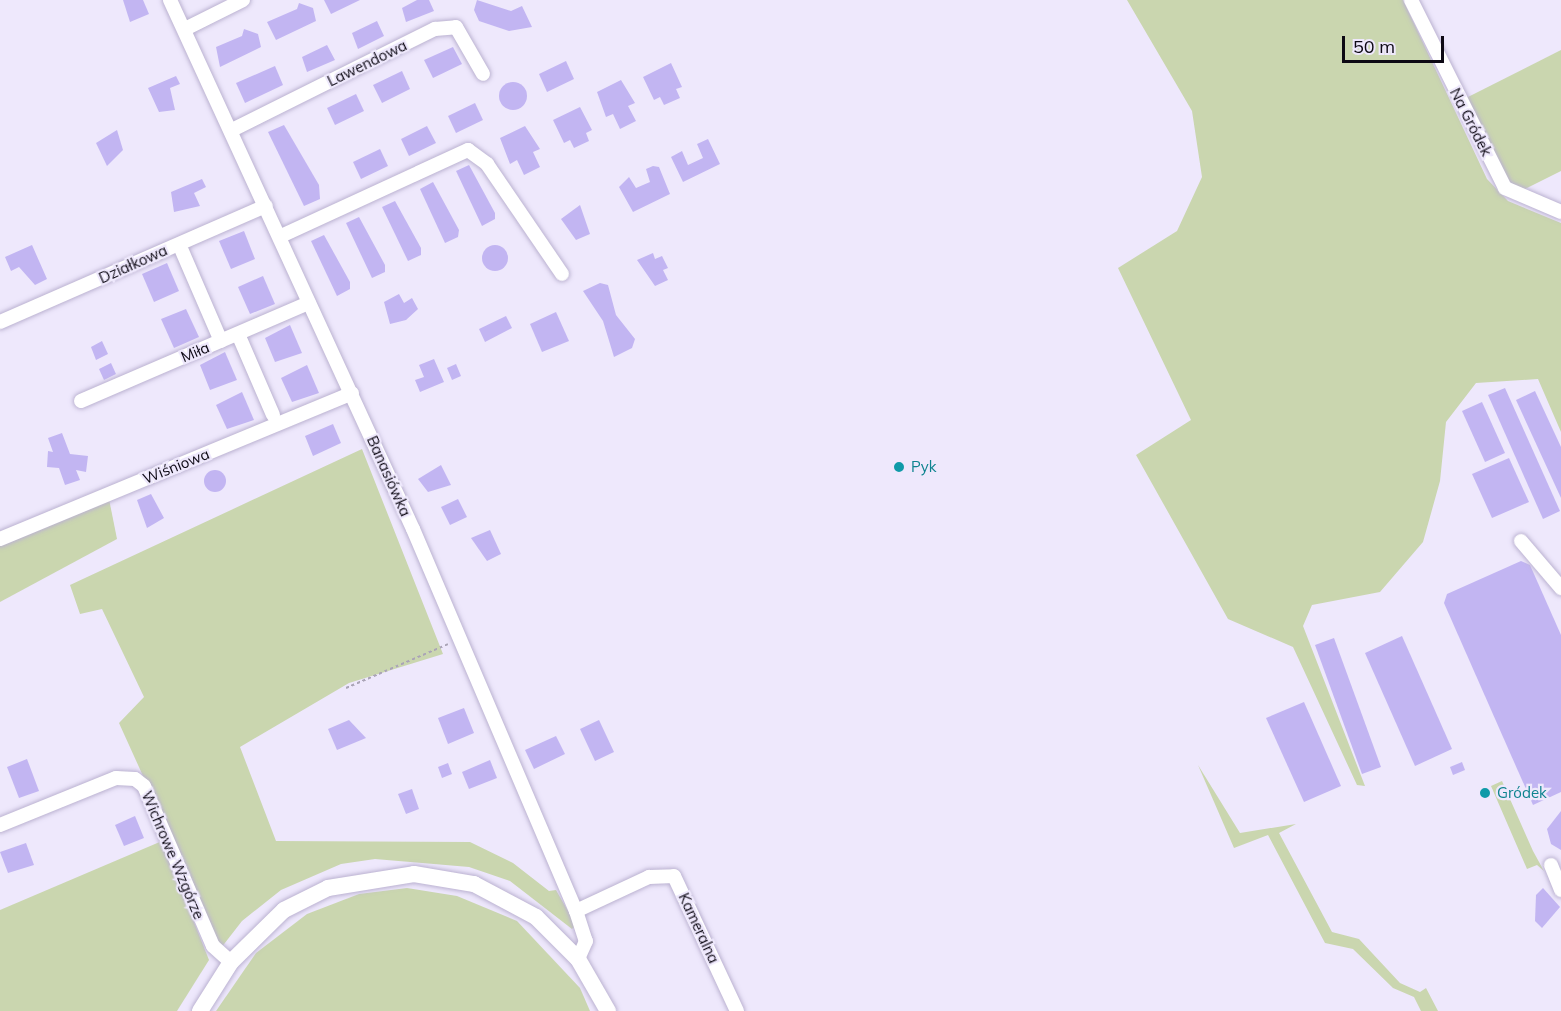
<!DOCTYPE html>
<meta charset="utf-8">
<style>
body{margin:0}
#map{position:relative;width:1561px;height:1011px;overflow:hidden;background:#eee8fc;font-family:Mulish,sans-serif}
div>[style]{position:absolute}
.green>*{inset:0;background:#cad6af}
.building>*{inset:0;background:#c2b5f2}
.round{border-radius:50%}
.path>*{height:2px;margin-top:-1px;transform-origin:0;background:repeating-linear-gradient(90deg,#aaa4b6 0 3px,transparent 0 6px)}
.roads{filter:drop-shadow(0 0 2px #bbb2d1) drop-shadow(0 0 2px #bbb2d1)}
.minor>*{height:14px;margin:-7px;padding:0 7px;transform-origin:7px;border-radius:7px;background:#fff}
.major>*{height:16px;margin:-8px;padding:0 8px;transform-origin:8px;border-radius:8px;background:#fff}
.dots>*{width:16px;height:16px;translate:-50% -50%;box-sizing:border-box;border:3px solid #eee8fc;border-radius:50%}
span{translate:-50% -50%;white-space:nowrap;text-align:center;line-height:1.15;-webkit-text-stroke:4.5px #eee8fc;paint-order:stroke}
.street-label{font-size:15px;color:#0d0914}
.culture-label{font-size:15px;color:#0d838f}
.left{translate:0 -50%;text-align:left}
.scale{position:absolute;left:1342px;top:36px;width:102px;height:27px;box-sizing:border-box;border:3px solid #0d0914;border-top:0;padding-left:8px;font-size:18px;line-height:21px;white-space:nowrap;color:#0d0914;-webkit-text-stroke:4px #eee8fc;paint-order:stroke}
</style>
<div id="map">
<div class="green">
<i style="clip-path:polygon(1127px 0,1403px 0,1487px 179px,1508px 201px,1561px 223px,1561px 432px,1538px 379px,1476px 383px,1446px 422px,1440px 481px,1423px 542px,1380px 592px,1312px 605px,1303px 626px,1365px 786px,1357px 785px,1293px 647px,1228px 619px,1136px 455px,1191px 420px,1118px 268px,1177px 231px,1202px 177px,1192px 111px)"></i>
<i style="clip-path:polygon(1561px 50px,1561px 171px,1519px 192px,1502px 175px,1466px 98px)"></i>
<i style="clip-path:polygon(362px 449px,443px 654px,349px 683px,240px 747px,276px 841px,470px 842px,513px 863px,549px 891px,556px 890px,576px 925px,572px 929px,510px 881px,469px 867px,375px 859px,341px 864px,281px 890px,242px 921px,221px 948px,119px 723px,144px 697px,102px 609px,80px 614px,70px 585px)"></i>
<i style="clip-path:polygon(107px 489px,117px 539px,0 602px,0 533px)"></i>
<i style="clip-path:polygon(1198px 765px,1240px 833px,1296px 824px,1279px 833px,1332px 932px,1359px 939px,1400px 983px,1420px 992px,1426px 988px,1438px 1011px,1421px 1011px,1414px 997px,1393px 988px,1353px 949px,1325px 943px,1268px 835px,1234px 848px)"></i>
<i style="clip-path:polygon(1502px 781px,1533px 851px,1544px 871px,1537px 865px,1527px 869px,1491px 786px)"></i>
<i style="clip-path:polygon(162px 841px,209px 960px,177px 1011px,0 1011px,0 910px)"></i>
<i style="clip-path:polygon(407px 888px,457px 896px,517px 921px,580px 988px,590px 1011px,216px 1011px,256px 953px,307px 914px,359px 894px)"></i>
</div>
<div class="building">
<i style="clip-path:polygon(123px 0,143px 0,149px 14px,130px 22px)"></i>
<i style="clip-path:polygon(324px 0,360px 0,331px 14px)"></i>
<i style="clip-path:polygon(417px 0,429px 0,434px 11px,406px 22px,402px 8px)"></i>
<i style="clip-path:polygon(477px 0,511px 11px,522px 6px,532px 27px,509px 31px,479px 21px,474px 10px)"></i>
<i style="clip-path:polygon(299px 3px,313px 8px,316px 21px,276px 40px,267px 22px,297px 9px)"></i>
<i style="clip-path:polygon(377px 21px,384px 36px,358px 49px,352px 33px)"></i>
<i style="clip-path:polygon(244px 29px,258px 34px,261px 47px,220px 67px,216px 47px,242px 36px)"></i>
<i style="clip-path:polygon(327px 45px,335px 60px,307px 72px,302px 57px)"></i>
<i style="clip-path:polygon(453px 47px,462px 64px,433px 78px,424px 60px)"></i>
<i style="clip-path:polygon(566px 61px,574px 79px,547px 92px,539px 74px)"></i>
<i style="clip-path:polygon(671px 63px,682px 87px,676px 89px,680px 98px,664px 105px,660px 97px,654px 100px,643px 77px)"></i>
<i style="clip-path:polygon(275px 66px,283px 85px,245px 103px,236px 83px)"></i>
<i style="clip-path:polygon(402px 71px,410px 89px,382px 103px,373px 85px)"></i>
<i style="clip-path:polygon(176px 76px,180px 84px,170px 88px,175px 110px,159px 112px,148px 88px)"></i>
<i style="clip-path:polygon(621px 80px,635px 103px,628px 106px,636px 121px,620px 129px,613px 114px,606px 117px,597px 92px)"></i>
<i class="round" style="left:499px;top:82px;width:28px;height:28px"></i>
<i style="clip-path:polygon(356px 94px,364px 111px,335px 125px,327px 108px)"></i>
<i style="clip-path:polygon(475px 103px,483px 120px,456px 133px,448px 116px)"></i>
<i style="clip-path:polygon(580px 107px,592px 130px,586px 133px,589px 141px,574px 148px,570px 140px,564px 143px,553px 120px)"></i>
<i style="clip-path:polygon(284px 125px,319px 185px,320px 199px,304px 206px,268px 132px)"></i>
<i style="clip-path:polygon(427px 126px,436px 143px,409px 156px,401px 139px)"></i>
<i style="clip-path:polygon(525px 126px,540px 149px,533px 152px,540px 167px,524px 175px,517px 160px,510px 164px,500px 138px)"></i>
<i style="clip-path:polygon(117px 130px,123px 150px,107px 166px,96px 143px)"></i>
<i style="clip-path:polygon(708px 139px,720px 164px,683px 182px,671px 157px,682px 151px,688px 165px,703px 158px,697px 144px)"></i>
<i style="clip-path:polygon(380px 149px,388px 166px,361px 179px,353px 162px)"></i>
<i style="clip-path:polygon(469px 165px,495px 213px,495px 219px,482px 226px,456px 171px)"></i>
<i style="clip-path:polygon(653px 166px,659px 167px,670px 194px,633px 212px,619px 187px,629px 177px,636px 188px,650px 182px,646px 169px)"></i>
<i style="clip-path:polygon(202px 179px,206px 187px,194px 193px,200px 206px,174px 212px,171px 192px)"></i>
<i style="clip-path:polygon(433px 182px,459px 230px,458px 237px,445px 243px,420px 189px)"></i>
<i style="clip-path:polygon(395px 201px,421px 248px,421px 255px,408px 261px,382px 207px)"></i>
<i style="clip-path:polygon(580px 205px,590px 234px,576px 240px,561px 219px)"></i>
<i style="clip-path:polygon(359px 217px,385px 265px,385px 272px,372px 278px,346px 223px)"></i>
<i style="clip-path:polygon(244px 231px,255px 259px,231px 269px,219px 241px)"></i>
<i style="clip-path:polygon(324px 235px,350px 282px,350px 289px,337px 296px,311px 241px)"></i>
<i style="clip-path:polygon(32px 245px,47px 279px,35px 285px,19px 267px,11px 271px,5px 257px)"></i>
<i class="round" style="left:482px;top:245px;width:26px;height:26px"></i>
<i style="clip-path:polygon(653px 253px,655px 259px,662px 256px,668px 268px,663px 270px,668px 280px,655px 286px,637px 260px)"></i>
<i style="clip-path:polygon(167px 263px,179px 291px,154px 302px,142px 274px)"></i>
<i style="clip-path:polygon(263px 276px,275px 304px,250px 314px,238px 287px)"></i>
<i style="clip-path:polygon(600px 283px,608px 285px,616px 315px,635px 339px,632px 348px,614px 357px,603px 321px,583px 291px)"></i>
<i style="clip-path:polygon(399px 294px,404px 303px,412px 298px,418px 309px,406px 320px,390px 324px,384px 302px)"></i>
<i style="clip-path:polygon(186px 309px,199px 337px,174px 348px,161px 319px)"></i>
<i style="clip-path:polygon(556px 312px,569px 341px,542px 352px,530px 324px)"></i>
<i style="clip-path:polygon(506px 316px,512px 328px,485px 342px,479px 329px)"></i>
<i style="clip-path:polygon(290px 325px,302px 353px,275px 362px,265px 338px)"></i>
<i style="clip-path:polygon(102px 341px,108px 354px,96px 360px,91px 347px)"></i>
<i style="clip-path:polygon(225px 352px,237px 380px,210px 390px,200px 365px)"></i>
<i style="clip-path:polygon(434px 359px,444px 382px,420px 392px,415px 380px,424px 377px,419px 365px)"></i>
<i style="clip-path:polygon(111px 363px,116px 374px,104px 380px,99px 369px)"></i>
<i style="clip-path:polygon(456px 364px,461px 376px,452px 380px,447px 368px)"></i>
<i style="clip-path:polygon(307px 365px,319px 393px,292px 402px,281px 378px)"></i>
<i style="clip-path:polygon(1505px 388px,1560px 511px,1543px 519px,1488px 395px)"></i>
<i style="clip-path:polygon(1535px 391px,1561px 447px,1561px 498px,1516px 400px)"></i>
<i style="clip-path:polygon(242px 392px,254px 420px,227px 429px,216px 405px)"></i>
<i style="clip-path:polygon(1482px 402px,1505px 453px,1485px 462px,1462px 411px)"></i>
<i style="clip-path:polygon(333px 424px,341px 443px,313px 456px,305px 436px)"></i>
<i style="clip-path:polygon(62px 433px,70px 454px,88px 456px,86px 472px,76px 470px,80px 480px,65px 485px,59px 468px,47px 467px,48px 451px,53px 452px,48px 438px)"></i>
<i style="clip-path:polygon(1509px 458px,1529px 502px,1492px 518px,1472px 474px)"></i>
<i style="clip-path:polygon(441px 465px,451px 485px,428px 492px,418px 479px)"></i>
<i class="round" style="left:204px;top:470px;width:22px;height:22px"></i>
<i style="clip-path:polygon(151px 494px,164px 518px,147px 528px,137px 500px)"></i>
<i style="clip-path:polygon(458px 499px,467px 517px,450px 525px,441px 507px)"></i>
<i style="clip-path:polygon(490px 530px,501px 554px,487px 561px,471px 538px)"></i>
<i style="clip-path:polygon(1521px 561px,1530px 565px,1561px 635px,1561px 792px,1533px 805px,1444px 603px,1447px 594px)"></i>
<i style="clip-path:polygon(1402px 636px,1452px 749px,1415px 766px,1365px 653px)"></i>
<i style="clip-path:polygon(1334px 638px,1381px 767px,1362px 774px,1315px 645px)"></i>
<i style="clip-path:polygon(1304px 702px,1341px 786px,1304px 802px,1266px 718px)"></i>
<i style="clip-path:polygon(464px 708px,474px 733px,448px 744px,438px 718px)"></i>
<i style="clip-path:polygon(349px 720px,366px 738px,337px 750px,328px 729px)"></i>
<i style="clip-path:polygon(599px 720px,614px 752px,595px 761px,580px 729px)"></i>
<i style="clip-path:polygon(556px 736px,565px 754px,534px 769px,525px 750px)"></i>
<i style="clip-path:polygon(27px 759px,39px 791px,19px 798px,7px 767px)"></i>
<i style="clip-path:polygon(490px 760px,497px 778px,469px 789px,462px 772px)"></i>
<i style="clip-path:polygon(1462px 762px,1465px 770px,1453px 775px,1450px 767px)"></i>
<i style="clip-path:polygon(448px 763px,452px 774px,442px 778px,438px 767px)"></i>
<i style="clip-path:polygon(412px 789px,419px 809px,406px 814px,398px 794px)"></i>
<i style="clip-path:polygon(1561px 811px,1561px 850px,1551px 844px,1547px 829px)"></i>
<i style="clip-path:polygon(135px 816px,144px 838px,124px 846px,115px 825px)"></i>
<i style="clip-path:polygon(26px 843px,34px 865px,8px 873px,0 852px)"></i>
<i style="clip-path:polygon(1543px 888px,1560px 907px,1542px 928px,1535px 921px,1536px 895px)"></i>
</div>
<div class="path">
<i style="left:346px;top:688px;width:111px;rotate:-23.3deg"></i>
</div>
<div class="roads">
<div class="minor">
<i style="left:170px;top:0;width:582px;rotate:65.33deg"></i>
<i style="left:413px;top:529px;width:415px;rotate:66.9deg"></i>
<i style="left:576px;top:911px;width:32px;rotate:72deg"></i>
<i style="left:586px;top:941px;width:20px;rotate:114deg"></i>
<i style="left:1411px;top:0;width:210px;rotate:63.4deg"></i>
<i style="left:1505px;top:188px;width:61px;rotate:23.2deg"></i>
<i style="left:185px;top:29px;width:65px;rotate:-26.6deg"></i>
<i style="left:232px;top:130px;width:227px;rotate:-26.5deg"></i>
<i style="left:435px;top:29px;width:21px;rotate:-5deg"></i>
<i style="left:456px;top:27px;width:54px;rotate:60.1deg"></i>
<i style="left:281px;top:236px;width:206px;rotate:-24.7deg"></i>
<i style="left:468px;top:150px;width:24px;rotate:36deg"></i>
<i style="left:487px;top:164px;width:133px;rotate:55.7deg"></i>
<i style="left:182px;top:251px;width:98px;rotate:66.6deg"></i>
<i style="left:0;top:322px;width:290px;rotate:-23.6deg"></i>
<i style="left:238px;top:334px;width:88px;rotate:66.6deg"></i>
<i style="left:81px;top:401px;width:248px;rotate:-23.3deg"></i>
<i style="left:0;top:539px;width:381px;rotate:-22.5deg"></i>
<i style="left:1521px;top:541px;width:62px;rotate:49.6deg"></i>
<i style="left:0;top:825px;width:125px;rotate:-22.1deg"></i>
<i style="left:116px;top:778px;width:19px;rotate:3deg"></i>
<i style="left:135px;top:779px;width:11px;rotate:38deg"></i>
<i style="left:144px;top:786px;width:174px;rotate:66.7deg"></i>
<i style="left:213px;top:946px;width:24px;rotate:42deg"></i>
<i style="left:1551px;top:865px;width:27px;rotate:68deg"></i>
<i style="left:576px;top:911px;width:81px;rotate:-25deg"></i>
<i style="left:649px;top:877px;width:25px;rotate:-2deg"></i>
<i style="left:674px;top:876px;width:149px;rotate:65deg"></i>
</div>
<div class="major">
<i style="left:200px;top:1011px;width:58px;rotate:-57.7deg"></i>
<i style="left:231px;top:962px;width:74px;rotate:-44.5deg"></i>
<i style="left:284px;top:910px;width:49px;rotate:-26.6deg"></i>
<i style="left:328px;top:888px;width:87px;rotate:-9.2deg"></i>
<i style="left:414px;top:874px;width:61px;rotate:9.5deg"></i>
<i style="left:474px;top:884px;width:70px;rotate:28deg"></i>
<i style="left:536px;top:917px;width:59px;rotate:45deg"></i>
<i style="left:578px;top:959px;width:60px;rotate:60deg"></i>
</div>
</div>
<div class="dots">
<i style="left:899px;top:467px;background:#0f9aa8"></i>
<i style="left:1485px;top:793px;background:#0f9aa8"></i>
</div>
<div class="street-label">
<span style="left:367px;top:63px;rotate:-26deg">Lawendowa</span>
<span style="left:1471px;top:122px;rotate:63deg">Na Gródek</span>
<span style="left:133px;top:264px;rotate:-24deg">Działkowa</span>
<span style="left:195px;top:352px;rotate:-23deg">Miła</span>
<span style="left:176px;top:466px;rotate:-22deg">Wiśniowa</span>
<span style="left:389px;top:476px;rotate:66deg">Banasiówka</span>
<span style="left:173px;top:855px;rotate:67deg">Wichrowe Wzgórze</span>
<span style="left:699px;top:928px;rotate:65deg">Kameralna</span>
</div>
<div class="culture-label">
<span class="left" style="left:911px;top:467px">Pyk</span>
<span class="left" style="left:1497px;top:793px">Gródek</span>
</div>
<div class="scale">50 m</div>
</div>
